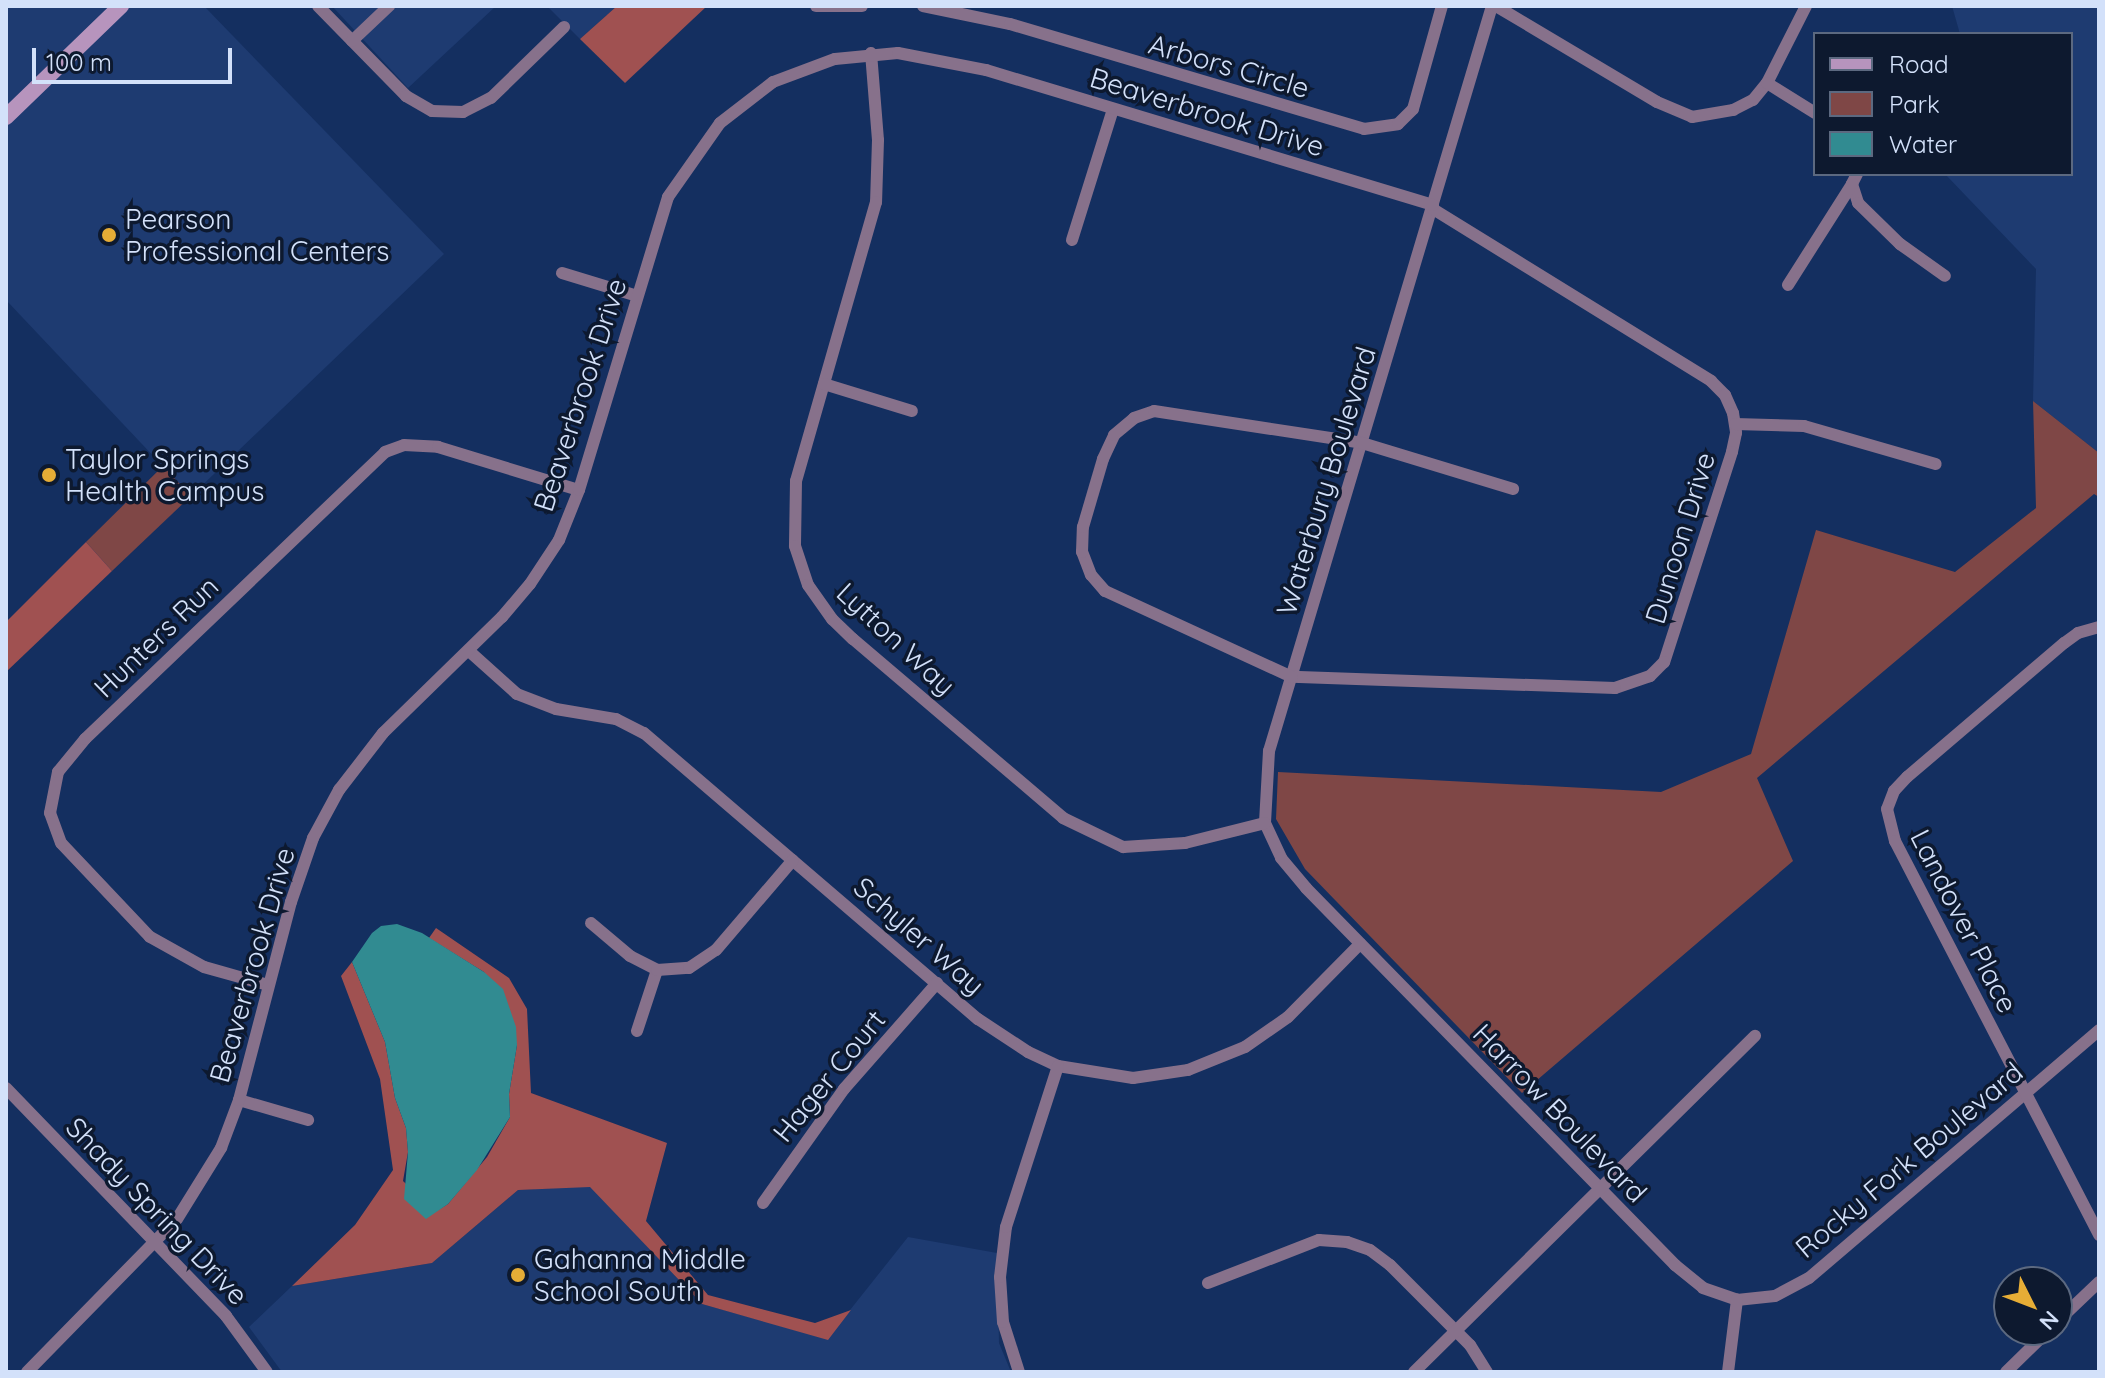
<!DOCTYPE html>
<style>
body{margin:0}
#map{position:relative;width:2105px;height:1378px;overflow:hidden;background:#142f60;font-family:Quicksand,sans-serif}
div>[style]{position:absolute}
.built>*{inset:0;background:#1e3b71}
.green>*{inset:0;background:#7f4746}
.forest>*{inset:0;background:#a05151}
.water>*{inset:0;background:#318b91}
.street>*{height:12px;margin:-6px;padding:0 6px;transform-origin:6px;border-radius:6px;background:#87718b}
.secondary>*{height:16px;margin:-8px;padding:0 8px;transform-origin:8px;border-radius:8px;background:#b794bd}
.dots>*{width:22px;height:22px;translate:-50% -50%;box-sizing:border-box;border:4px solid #0d192f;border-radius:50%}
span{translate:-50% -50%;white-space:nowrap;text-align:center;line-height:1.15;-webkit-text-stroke:7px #0d192f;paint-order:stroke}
.street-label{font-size:28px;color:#d3e1fa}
.poi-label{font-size:28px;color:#d3e1fa}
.left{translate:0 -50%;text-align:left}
.frame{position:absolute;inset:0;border:8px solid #d3e1fa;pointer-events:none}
.legend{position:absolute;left:1813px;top:32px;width:260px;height:144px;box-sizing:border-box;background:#0d192f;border:2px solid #5c6980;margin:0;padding:10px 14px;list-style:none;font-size:24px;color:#d3e1fa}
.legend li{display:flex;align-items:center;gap:16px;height:40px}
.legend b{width:40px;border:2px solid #5c6980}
.north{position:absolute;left:1993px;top:1266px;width:80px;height:80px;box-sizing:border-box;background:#0d192f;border:2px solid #5c6980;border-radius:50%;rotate:132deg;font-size:22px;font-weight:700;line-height:32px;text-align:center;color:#d3e1fa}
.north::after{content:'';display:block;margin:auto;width:28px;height:36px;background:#e6ad36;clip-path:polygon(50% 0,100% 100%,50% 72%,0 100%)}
.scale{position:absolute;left:32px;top:48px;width:200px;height:36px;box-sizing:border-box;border:4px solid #d3e1fa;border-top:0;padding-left:10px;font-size:24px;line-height:28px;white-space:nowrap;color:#d3e1fa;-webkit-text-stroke:6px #0d192f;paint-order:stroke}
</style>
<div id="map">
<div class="built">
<i style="clip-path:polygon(6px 6px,204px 6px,444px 254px,191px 496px,6px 300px)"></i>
<i style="clip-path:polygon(332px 6px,496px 6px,408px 88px)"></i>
<i style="clip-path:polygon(547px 6px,617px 6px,580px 39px)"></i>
<i style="clip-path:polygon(1952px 6px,2099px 6px,2099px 453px,2033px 401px,2036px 269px,1945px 174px,2071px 174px,2071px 34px,1960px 34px)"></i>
<i style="clip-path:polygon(590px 1186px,702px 1304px,827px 1339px,908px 1237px,997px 1253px,999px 1343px,1011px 1372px,282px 1372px,249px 1327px,292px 1286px,432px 1263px,518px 1190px)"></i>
</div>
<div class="green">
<i style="clip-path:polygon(2033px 401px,2099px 453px,2099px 497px,2094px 494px,1757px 778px,1793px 861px,1522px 1093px,1305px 869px,1276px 819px,1278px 772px,1661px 792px,1751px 754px,1816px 530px,1955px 572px,2036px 508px)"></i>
<i style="clip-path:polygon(163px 466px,191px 496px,112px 571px,86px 542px)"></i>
</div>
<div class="forest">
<i style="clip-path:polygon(617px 6px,707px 6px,625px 83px,580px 39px)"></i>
<i style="clip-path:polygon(86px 542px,112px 571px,6px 672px,6px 622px)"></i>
<i style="clip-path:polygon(436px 928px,509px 978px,527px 1009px,531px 1093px,667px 1143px,646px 1221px,708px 1295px,815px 1323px,851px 1310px,828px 1340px,702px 1304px,590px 1187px,518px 1190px,432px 1263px,292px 1286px,355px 1225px,393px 1170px,380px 1079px,341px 976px,352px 962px,385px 1042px,395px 1098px,406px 1128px,408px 1152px,403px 1181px,435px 1212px,448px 1204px,487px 1157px,510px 1117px,509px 1094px,517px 1045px,484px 972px,429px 938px)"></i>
</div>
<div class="water">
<i style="clip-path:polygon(397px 924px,422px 933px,484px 972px,503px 989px,516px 1027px,517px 1045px,509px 1094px,510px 1117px,477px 1170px,448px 1204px,426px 1219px,404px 1199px,408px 1152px,406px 1128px,395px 1098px,385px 1042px,352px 962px,372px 933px,381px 926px)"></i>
</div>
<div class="street">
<i style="left:318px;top:6px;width:126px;rotate:45.6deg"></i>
<i style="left:406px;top:96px;width:30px;rotate:30deg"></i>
<i style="left:432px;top:111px;width:31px;rotate:2deg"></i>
<i style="left:463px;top:112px;width:31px;rotate:-27deg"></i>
<i style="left:491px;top:98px;width:102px;rotate:-44.2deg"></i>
<i style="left:816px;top:6px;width:46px"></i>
<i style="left:923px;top:6px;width:89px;rotate:11.7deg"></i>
<i style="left:1010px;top:24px;width:369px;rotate:16.5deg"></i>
<i style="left:1364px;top:129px;width:34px;rotate:-8deg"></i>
<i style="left:1398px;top:124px;width:21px;rotate:-45deg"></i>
<i style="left:1413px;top:109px;width:107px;rotate:-74.3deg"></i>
<i style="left:1492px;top:6px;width:778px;rotate:106.66deg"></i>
<i style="left:1269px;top:751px;width:72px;rotate:93.2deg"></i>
<i style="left:1265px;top:823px;width:38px;rotate:65deg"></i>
<i style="left:1281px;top:858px;width:39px;rotate:50deg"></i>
<i style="left:1306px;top:888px;width:528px;rotate:45.61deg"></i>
<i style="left:1675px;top:1265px;width:36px;rotate:39deg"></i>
<i style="left:1703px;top:1288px;width:36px;rotate:19deg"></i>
<i style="left:1737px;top:1300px;width:38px;rotate:-6deg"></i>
<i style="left:1775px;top:1296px;width:38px;rotate:-28deg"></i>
<i style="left:1809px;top:1278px;width:382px;rotate:-40.5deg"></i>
<i style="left:1496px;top:6px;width:187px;rotate:30.8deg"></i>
<i style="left:1657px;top:102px;width:38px;rotate:23deg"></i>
<i style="left:1692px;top:117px;width:42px;rotate:-9.7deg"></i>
<i style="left:1733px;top:110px;width:22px;rotate:-27deg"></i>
<i style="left:1753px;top:100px;width:22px;rotate:-51deg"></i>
<i style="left:1767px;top:83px;width:86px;rotate:-63.1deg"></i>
<i style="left:352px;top:41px;width:51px;rotate:-43.4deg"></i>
<i style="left:871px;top:53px;width:87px;rotate:85.4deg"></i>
<i style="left:878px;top:140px;width:62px;rotate:91.8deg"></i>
<i style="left:876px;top:202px;width:290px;rotate:106deg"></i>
<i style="left:796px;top:481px;width:65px;rotate:90.9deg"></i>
<i style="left:795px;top:546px;width:41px;rotate:71.6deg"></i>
<i style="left:808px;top:585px;width:42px;rotate:54.8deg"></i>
<i style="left:832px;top:619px;width:29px;rotate:44deg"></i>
<i style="left:853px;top:639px;width:276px;rotate:40.4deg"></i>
<i style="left:1063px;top:818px;width:67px;rotate:25.8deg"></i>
<i style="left:1123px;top:847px;width:62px;rotate:-3.7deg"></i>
<i style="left:1185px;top:843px;width:82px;rotate:-14deg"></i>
<i style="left:1767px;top:83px;width:57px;rotate:32deg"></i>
<i style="left:1857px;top:174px;width:11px;rotate:117deg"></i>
<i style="left:1852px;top:184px;width:20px;rotate:72deg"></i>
<i style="left:1858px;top:203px;width:59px;rotate:44.3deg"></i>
<i style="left:1900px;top:244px;width:55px;rotate:35.4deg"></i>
<i style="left:1433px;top:209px;width:327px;rotate:31.7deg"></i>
<i style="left:1711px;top:381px;width:20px;rotate:45deg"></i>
<i style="left:1725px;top:395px;width:20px;rotate:66deg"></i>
<i style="left:1733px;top:413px;width:20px;rotate:81deg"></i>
<i style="left:1736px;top:433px;width:19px;rotate:102deg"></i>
<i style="left:1732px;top:452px;width:221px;rotate:107.9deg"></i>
<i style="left:1664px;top:662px;width:20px;rotate:135deg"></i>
<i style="left:1650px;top:676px;width:37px;rotate:161deg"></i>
<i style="left:1615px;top:688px;width:323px;rotate:-178deg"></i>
<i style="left:1292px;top:677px;width:206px;rotate:-155.3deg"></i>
<i style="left:1105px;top:591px;width:21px;rotate:-131deg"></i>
<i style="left:1091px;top:575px;width:25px;rotate:-111deg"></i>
<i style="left:1082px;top:552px;width:25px;rotate:-88deg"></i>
<i style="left:1083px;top:527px;width:71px;rotate:-73.6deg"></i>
<i style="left:1103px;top:459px;width:26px;rotate:-65deg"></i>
<i style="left:1114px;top:435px;width:26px;rotate:-40deg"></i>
<i style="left:1134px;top:418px;width:21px;rotate:-19deg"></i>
<i style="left:1154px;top:411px;width:210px;rotate:8.7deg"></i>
<i style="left:1362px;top:443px;width:158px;rotate:16.9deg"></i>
<i style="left:1072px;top:240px;width:137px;rotate:-72.6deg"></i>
<i style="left:562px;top:273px;width:78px;rotate:17deg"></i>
<i style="left:1788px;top:285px;width:120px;rotate:-57.6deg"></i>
<i style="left:824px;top:384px;width:92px;rotate:17.1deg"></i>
<i style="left:1735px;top:424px;width:69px;rotate:1.7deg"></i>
<i style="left:1804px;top:426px;width:137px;rotate:16.1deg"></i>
<i style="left:2099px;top:627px;width:22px;rotate:164deg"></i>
<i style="left:2078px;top:633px;width:17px;rotate:144deg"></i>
<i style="left:2064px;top:643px;width:206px;rotate:139.5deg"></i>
<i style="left:1907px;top:777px;width:19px;rotate:133deg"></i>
<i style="left:1894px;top:791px;width:19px;rotate:111deg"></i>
<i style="left:1887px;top:809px;width:33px;rotate:76deg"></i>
<i style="left:1895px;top:841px;width:444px;rotate:62.6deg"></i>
<i style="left:469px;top:651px;width:64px;rotate:41.9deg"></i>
<i style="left:517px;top:694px;width:42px;rotate:21deg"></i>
<i style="left:556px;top:709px;width:61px;rotate:9.5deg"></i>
<i style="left:616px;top:719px;width:31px;rotate:27deg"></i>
<i style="left:644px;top:733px;width:440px;rotate:40.6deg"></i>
<i style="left:978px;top:1019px;width:60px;rotate:33.4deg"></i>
<i style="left:1028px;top:1052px;width:33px;rotate:25deg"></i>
<i style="left:1058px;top:1066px;width:76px;rotate:9.1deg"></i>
<i style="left:1133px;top:1078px;width:56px;rotate:-8.3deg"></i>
<i style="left:1188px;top:1070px;width:61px;rotate:-22deg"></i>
<i style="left:1245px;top:1047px;width:52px;rotate:-34.9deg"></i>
<i style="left:1288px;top:1017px;width:103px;rotate:-45.4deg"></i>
<i style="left:591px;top:923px;width:51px;rotate:40.2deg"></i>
<i style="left:630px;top:956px;width:30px;rotate:27deg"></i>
<i style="left:268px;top:985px;width:66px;rotate:-164.3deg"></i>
<i style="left:204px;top:967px;width:62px;rotate:-150.9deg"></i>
<i style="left:150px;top:937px;width:129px;rotate:-133.4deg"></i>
<i style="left:61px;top:843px;width:32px;rotate:-110deg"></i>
<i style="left:50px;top:813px;width:42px;rotate:-79deg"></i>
<i style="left:58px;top:772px;width:43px;rotate:-50.7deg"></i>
<i style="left:85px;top:739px;width:415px;rotate:-43.7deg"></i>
<i style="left:385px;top:452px;width:20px;rotate:-20deg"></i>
<i style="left:404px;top:445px;width:34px;rotate:3deg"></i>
<i style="left:438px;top:447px;width:147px;rotate:17deg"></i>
<i style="left:637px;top:1031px;width:64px;rotate:-71.8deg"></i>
<i style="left:657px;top:970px;width:32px;rotate:-4deg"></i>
<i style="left:689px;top:968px;width:32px;rotate:-34deg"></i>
<i style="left:716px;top:950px;width:118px;rotate:-49.5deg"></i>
<i style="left:6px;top:1088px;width:317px;rotate:46deg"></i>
<i style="left:226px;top:1316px;width:69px;rotate:53.8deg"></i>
<i style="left:239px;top:1100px;width:72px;rotate:16.2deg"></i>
<i style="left:763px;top:1203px;width:140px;rotate:-54.6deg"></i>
<i style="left:844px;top:1089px;width:141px;rotate:-48.7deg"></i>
<i style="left:1208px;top:1283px;width:119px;rotate:-21.2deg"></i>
<i style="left:1319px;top:1240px;width:28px;rotate:4deg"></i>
<i style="left:1347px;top:1242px;width:24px;rotate:19deg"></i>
<i style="left:1370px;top:1250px;width:25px;rotate:37deg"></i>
<i style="left:1390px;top:1265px;width:113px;rotate:45deg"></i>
<i style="left:1470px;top:1345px;width:32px;rotate:58deg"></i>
<i style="left:2057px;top:1322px;width:58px;rotate:-43.6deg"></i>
<i style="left:27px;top:1372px;width:214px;rotate:-45.6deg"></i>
<i style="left:177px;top:1219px;width:84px;rotate:-58.2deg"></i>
<i style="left:221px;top:1148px;width:51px;rotate:-69.4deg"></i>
<i style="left:239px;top:1100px;width:205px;rotate:-75.3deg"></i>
<i style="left:291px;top:902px;width:68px;rotate:-71deg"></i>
<i style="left:313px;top:838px;width:55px;rotate:-61.6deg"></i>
<i style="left:339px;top:790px;width:72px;rotate:-52.3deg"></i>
<i style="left:383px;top:733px;width:166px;rotate:-44.3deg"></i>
<i style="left:502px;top:617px;width:43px;rotate:-49.7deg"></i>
<i style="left:530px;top:584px;width:53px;rotate:-56.6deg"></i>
<i style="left:559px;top:540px;width:54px;rotate:-68.2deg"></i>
<i style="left:579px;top:490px;width:306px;rotate:-73.1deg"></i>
<i style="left:668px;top:197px;width:90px;rotate:-54.9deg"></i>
<i style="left:720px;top:123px;width:67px;rotate:-37.7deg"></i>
<i style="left:773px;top:82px;width:66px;rotate:-20.4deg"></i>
<i style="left:835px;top:59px;width:63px;rotate:-5.4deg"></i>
<i style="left:898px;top:53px;width:90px;rotate:10.9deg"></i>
<i style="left:986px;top:70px;width:467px;rotate:16.8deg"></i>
<i style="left:1019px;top:1372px;width:52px;rotate:-107.7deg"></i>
<i style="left:1003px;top:1322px;width:45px;rotate:-93.8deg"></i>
<i style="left:1000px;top:1277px;width:50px;rotate:-83.2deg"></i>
<i style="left:1006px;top:1227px;width:169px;rotate:-72.1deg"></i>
<i style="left:1414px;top:1372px;width:479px;rotate:-44.6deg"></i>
<i style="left:1728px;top:1372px;width:73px;rotate:-82.9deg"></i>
<i style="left:2006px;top:1372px;width:60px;rotate:-44.3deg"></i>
</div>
<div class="secondary">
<i style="left:6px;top:117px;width:160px;rotate:-44deg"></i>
</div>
<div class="dots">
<i style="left:109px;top:235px;background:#e6ad36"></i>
<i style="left:49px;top:475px;background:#e6ad36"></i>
<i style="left:518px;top:1275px;background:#e6ad36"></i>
</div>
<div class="street-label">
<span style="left:1229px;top:66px;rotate:16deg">Arbors Circle</span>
<span style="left:1207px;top:112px;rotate:17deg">Beaverbrook Drive</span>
<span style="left:580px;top:395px;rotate:-72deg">Beaverbrook Drive</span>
<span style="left:1326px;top:481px;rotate:-73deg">Waterbury Boulevard</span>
<span style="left:1680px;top:538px;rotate:-73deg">Dunoon Drive</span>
<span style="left:156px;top:637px;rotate:-44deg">Hunters Run</span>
<span style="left:896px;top:639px;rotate:43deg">Lytton Way</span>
<span style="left:1964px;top:921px;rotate:63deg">Landover Place</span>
<span style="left:919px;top:936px;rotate:41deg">Schyler Way</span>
<span style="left:252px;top:965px;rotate:-74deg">Beaverbrook Drive</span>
<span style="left:829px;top:1076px;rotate:-51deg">Hager Court</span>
<span style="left:1560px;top:1113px;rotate:46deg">Harrow Boulevard</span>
<span style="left:1909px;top:1160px;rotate:-40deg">Rocky Fork Boulevard</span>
<span style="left:157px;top:1211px;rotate:46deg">Shady Spring Drive</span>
</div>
<div class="poi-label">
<span class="left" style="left:125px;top:235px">Pearson<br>Professional Centers</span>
<span class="left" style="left:65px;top:475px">Taylor Springs<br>Health Campus</span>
<span class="left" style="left:534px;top:1275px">Gahanna Middle<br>School South</span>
</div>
<div class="frame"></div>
<ul class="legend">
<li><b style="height:10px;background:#b794bd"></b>Road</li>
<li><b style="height:22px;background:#7f4746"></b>Park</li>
<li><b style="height:22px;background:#318b91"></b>Water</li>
</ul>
<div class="north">N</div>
<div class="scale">100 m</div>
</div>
